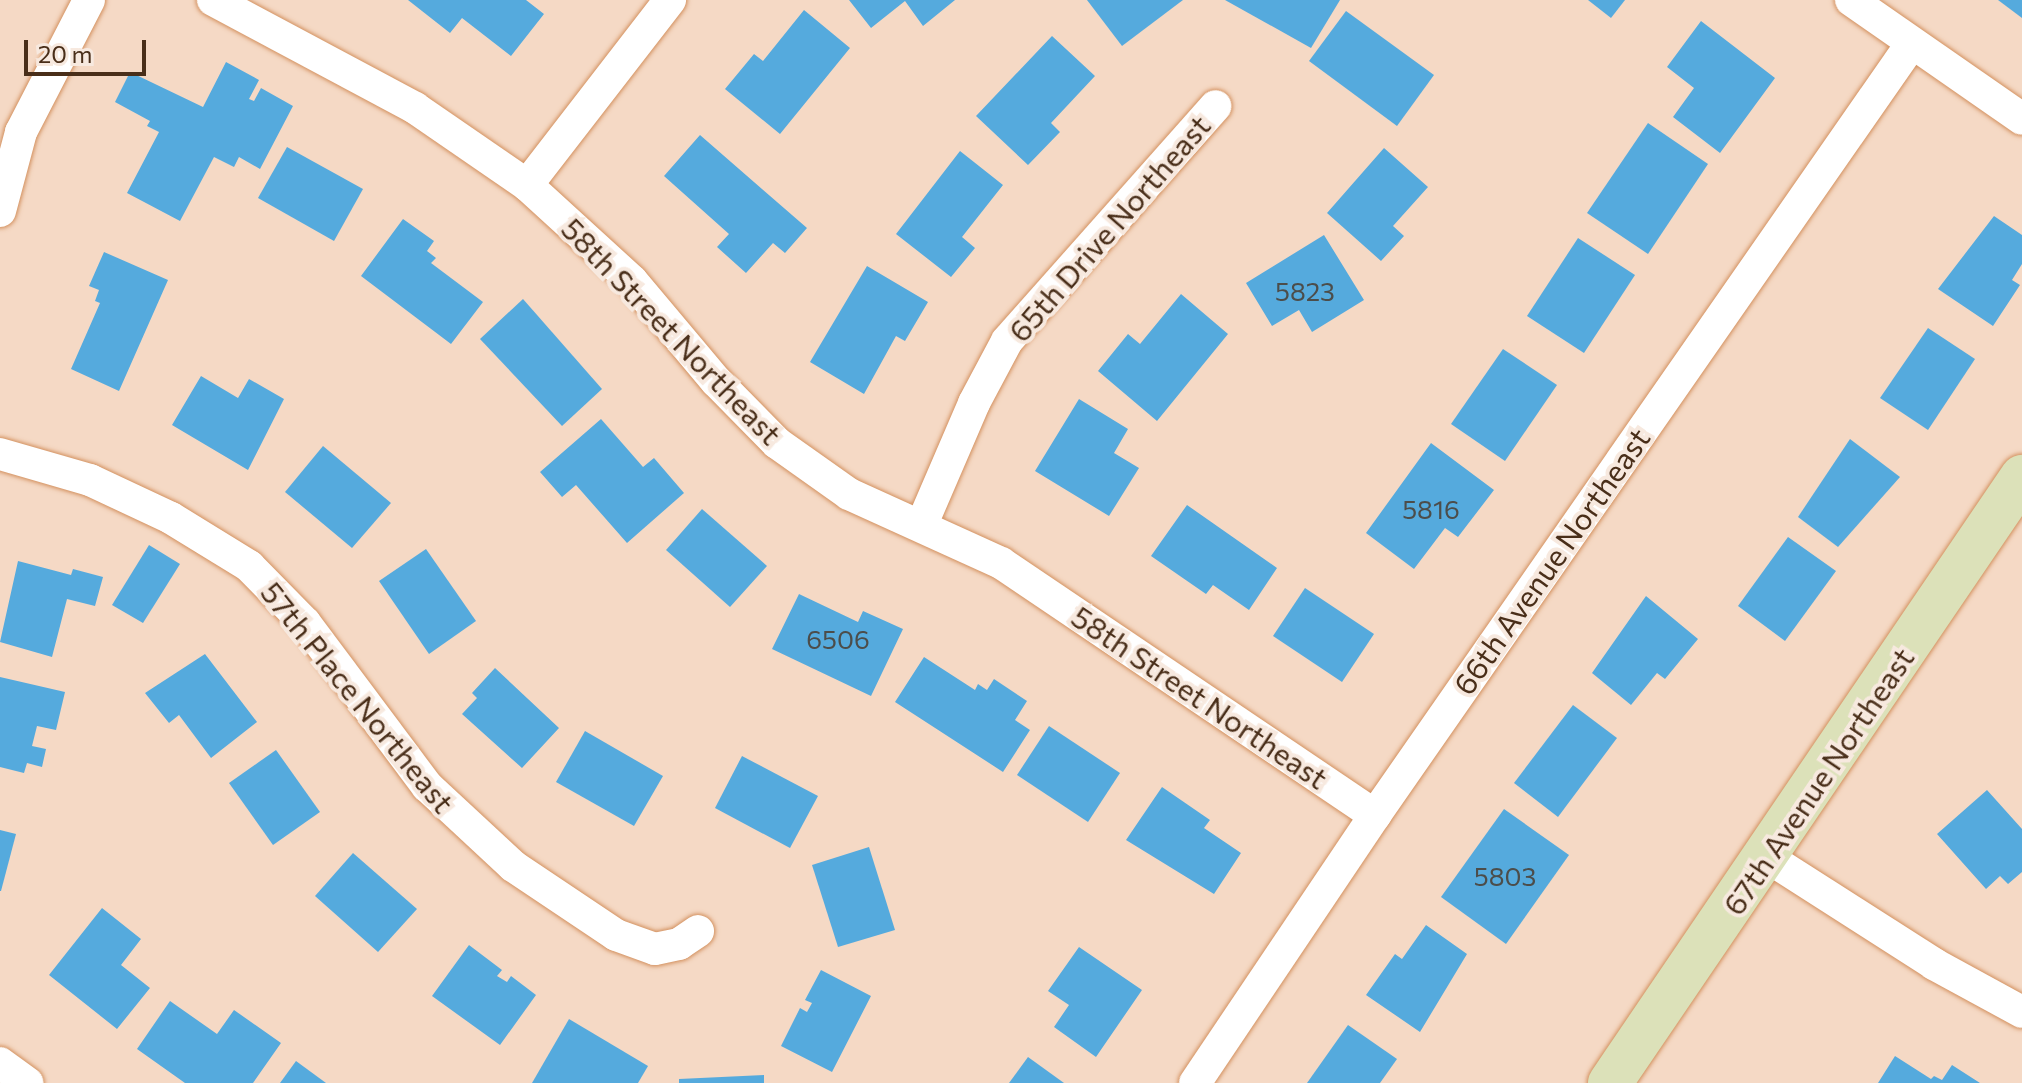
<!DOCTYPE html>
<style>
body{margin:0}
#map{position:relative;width:2022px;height:1083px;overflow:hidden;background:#f5d9c5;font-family:Commissioner,sans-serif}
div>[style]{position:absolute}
.building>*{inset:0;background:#5ad}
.roads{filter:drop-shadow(0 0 2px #d3915f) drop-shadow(0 0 2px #d3915f)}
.street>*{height:32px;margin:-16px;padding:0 16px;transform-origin:16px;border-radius:16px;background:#fff}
.secondary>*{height:44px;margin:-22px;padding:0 22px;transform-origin:22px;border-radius:22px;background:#dce1b9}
span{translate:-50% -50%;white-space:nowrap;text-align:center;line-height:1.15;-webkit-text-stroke:8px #f7e9df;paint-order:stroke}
.number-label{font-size:26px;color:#4c4d4a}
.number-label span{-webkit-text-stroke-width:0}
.street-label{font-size:30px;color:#492e19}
.scale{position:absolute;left:24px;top:40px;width:122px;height:36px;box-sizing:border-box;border:4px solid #492e19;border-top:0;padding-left:10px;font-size:24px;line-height:28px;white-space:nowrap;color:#492e19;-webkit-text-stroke:6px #f7e9df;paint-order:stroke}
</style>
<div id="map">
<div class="building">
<i style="clip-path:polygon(408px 0,526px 0,544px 14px,511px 56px,462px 18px,450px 33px)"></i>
<i style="clip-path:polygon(849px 0,955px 0,923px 26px,905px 1px,871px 28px)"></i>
<i style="clip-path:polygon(1087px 0,1183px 0,1122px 46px)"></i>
<i style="clip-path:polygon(1225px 0,1340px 0,1311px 48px)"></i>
<i style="clip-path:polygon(1588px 0,1625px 0,1611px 18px)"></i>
<i style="clip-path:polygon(1998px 0,2022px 0,2022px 18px)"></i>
<i style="clip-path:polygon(804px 10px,850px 48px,780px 134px,725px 89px,754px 54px,763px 61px)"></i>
<i style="clip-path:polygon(1346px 11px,1434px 75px,1397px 126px,1309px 61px)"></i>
<i style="clip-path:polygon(1701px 21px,1775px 78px,1720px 153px,1673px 117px,1694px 88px,1667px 67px)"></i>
<i style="clip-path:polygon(1052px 36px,1095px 76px,1051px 123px,1060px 132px,1028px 165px,976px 116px)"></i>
<i style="clip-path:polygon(226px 62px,259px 80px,249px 99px,254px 101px,261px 88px,293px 106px,260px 169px,239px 157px,234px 167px,214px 157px,180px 221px,127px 193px,159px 132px,147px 126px,150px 121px,115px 102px,130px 72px,203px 107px)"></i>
<i style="clip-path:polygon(1648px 123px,1708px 164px,1648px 254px,1587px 213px)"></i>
<i style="clip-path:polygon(700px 135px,807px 228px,785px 253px,773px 243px,746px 273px,717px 247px,729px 234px,664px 176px)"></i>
<i style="clip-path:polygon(287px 147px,363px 189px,334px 241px,258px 198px)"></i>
<i style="clip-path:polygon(1384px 148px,1428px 187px,1393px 226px,1404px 236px,1381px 261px,1327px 213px)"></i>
<i style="clip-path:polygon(960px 151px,1003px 185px,962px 237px,975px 248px,951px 277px,896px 234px)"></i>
<i style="clip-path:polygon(1994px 216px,2022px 235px,2022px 264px,2012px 280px,2020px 285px,1993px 326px,1938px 289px)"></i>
<i style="clip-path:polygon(403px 219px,434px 241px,427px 251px,436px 258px,431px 263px,483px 302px,451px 344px,361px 276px)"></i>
<i style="clip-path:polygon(1324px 235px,1364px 300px,1312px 332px,1299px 310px,1272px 326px,1246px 283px)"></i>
<i style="clip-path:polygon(1578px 238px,1635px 275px,1584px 353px,1527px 316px)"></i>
<i style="clip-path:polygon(104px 252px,168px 280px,119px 391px,71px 369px,100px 303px,95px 301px,99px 290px,89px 286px)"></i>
<i style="clip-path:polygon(867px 266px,928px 302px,905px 341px,896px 336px,864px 394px,810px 362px)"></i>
<i style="clip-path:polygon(1181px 294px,1228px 334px,1157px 421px,1098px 371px,1128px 334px,1140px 344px)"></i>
<i style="clip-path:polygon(523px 299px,602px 389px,562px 426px,480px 339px)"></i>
<i style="clip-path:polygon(1928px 328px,1975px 359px,1928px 430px,1880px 398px)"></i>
<i style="clip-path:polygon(1503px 349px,1557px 385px,1505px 461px,1451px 424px)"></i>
<i style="clip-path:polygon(201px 376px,238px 398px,249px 379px,284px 399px,248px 470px,172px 425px)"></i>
<i style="clip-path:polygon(1079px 399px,1128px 429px,1114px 453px,1139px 468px,1109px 516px,1035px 471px)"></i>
<i style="clip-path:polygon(601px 419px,643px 467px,654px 458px,684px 493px,627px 543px,576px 485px,562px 497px,540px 472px)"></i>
<i style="clip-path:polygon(1850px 439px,1900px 477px,1838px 547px,1798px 517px)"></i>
<i style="clip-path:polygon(1431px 443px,1494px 490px,1458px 537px,1445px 528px,1414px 569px,1366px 533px)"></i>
<i style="clip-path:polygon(323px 446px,391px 503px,352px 548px,285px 492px)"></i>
<i style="clip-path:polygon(1187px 505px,1277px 568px,1249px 610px,1213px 585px,1206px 594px,1151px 556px)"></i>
<i style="clip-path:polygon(702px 509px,767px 566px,730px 607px,666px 550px)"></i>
<i style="clip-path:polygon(1788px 537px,1836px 571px,1785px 641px,1738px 606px)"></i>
<i style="clip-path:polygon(149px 545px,180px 564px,143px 623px,112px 605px)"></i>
<i style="clip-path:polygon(426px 549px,476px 621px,429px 654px,379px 581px)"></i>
<i style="clip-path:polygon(18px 561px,71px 575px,73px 569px,103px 577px,95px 606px,67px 599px,52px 657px,0 642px)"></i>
<i style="clip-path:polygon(1305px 588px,1374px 634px,1342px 682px,1273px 636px)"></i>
<i style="clip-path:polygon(799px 594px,858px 622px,863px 611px,903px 629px,871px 696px,772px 649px)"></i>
<i style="clip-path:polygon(1646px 596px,1698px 639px,1665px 679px,1657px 673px,1631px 705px,1592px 673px)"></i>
<i style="clip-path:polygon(205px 654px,257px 722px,211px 758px,179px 715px,169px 723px,145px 693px)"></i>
<i style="clip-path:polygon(924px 657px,975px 690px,978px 684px,987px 690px,994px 679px,1027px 701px,1015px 720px,1030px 730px,1003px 772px,895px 702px)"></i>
<i style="clip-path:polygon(495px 668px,559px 728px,522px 768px,462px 714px,477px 698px,472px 693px)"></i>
<i style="clip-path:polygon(0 677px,65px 692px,56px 730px,37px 726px,32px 746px,46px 749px,42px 767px,27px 763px,24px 773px,0 767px)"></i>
<i style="clip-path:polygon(1573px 705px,1617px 738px,1558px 817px,1514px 783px)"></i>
<i style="clip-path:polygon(1049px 726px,1120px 773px,1088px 822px,1017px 775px)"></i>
<i style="clip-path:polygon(585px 731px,663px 776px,634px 826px,556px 782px)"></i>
<i style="clip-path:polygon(276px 750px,320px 812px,273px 845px,229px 783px)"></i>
<i style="clip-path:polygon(742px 756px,818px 796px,790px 848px,715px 808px)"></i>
<i style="clip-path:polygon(1162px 787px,1210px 820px,1204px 828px,1241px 853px,1214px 894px,1126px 840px)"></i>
<i style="clip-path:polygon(1987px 790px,2022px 829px,2022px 872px,2008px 884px,2000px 876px,1986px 889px,1937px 834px)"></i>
<i style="clip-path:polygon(1504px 809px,1569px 855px,1506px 944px,1441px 897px)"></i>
<i style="clip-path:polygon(0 830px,16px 834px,1px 891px,0 891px)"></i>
<i style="clip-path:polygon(869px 847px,895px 930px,838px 947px,812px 865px)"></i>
<i style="clip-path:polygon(353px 853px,417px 909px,378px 952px,315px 896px)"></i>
<i style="clip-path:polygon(102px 908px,141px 939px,121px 965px,150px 988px,117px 1029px,49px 975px)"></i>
<i style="clip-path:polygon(1426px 925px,1467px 954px,1420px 1032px,1366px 995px,1395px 954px,1402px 959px)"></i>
<i style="clip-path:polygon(469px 945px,502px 970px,497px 976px,507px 982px,511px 976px,536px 995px,500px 1045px,432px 996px)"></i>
<i style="clip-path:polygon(1079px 947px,1142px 990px,1096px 1057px,1054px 1027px,1069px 1005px,1048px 991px)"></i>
<i style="clip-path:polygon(821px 970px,871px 996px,832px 1072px,781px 1046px,800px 1008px,807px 1012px,812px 1003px,805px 1000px)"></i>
<i style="clip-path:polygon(170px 1001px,217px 1034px,234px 1010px,281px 1043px,253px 1083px,185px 1083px,137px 1049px)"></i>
<i style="clip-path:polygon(569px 1019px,648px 1066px,638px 1083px,532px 1083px)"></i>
<i style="clip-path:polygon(1348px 1025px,1397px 1059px,1380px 1083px,1307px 1083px)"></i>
<i style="clip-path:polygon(1895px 1056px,1931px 1079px,1934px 1076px,1942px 1080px,1952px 1065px,1980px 1083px,1878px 1083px)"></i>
<i style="clip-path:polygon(1028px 1057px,1064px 1083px,1009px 1083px)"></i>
<i style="clip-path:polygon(296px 1061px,326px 1083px,280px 1083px)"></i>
<i style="clip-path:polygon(764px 1075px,764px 1083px,679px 1083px,679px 1079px)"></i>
</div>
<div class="roads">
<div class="street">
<i style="left:213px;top:0;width:229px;rotate:28.1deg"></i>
<i style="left:415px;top:108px;width:136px;rotate:34.5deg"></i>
<i style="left:527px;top:185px;width:142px;rotate:42.4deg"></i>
<i style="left:632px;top:281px;width:131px;rotate:50deg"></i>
<i style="left:716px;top:381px;width:87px;rotate:45.5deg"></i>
<i style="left:777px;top:443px;width:88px;rotate:35.3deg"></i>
<i style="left:849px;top:494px;width:167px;rotate:24.4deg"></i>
<i style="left:1001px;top:563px;width:451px;rotate:34deg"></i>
<i style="left:1851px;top:0;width:208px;rotate:34.8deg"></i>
<i style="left:527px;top:185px;width:234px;rotate:-52.3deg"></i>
<i style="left:0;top:211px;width:82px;rotate:-75.1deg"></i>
<i style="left:21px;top:132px;width:148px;rotate:-62.7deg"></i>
<i style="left:0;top:454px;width:94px;rotate:16.1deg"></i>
<i style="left:90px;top:480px;width:89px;rotate:25.1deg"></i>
<i style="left:171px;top:518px;width:92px;rotate:31.6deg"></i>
<i style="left:249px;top:566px;width:80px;rotate:45.5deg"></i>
<i style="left:305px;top:623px;width:204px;rotate:53.2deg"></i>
<i style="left:427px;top:786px;width:117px;rotate:42.9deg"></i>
<i style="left:513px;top:866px;width:124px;rotate:33.8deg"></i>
<i style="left:616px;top:935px;width:41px;rotate:19.7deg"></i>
<i style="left:655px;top:949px;width:25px;rotate:-12deg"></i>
<i style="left:679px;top:944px;width:23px;rotate:-34deg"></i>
<i style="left:922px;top:524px;width:132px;rotate:-66.7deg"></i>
<i style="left:974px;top:403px;width:70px;rotate:-62deg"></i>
<i style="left:1007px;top:341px;width:314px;rotate:-48.4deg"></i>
<i style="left:1767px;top:857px;width:198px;rotate:32.6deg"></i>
<i style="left:1934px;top:964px;width:100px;rotate:28.6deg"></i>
<i style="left:0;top:1063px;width:34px;rotate:36deg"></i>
<i style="left:1195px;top:1083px;width:323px;rotate:-56.1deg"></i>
<i style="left:1375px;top:815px;width:940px;rotate:-55.18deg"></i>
</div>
<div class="secondary">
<i style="left:1610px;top:1083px;width:733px;rotate:-55.79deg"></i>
</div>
</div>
<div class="number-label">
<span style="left:1305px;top:291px">5823</span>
<span style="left:1431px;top:509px">5816</span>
<span style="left:838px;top:639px">6506</span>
<span style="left:1505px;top:876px">5803</span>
</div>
<div class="street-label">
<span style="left:1109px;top:228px;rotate:-49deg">65th Drive Northeast</span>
<span style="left:672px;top:331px;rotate:46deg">58th Street Northeast</span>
<span style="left:1551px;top:561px;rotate:-55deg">66th Avenue Northeast</span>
<span style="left:358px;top:697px;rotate:51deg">57th Place Northeast</span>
<span style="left:1200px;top:697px;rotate:34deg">58th Street Northeast</span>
<span style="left:1818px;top:781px;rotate:-56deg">67th Avenue Northeast</span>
</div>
<div class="scale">20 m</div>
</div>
